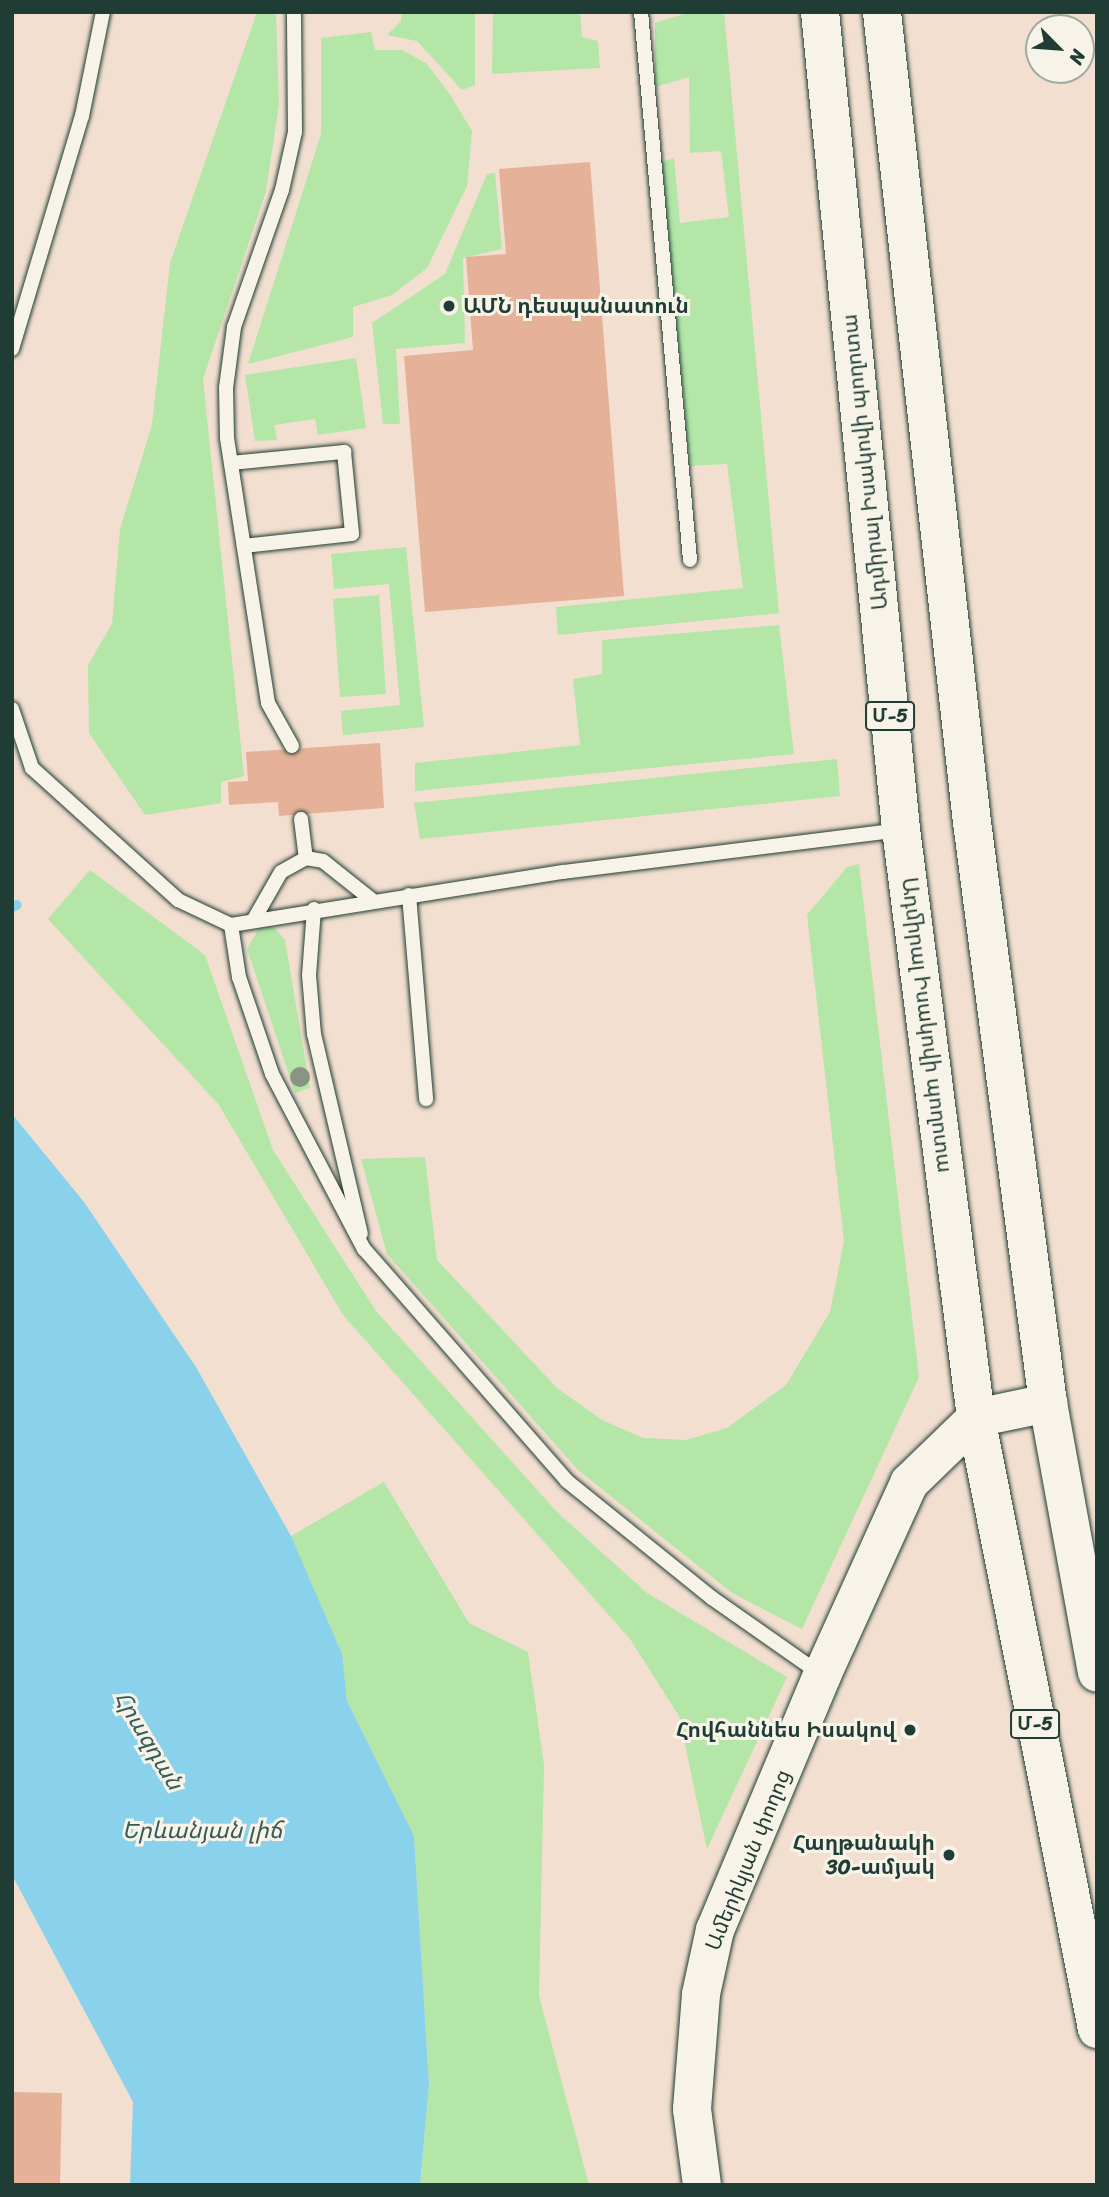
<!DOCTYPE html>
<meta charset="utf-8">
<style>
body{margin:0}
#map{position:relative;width:1109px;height:2197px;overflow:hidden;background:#f2dfd0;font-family:Sriracha,"Noto Sans Armenian",sans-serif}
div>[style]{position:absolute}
.green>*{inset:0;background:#b3e6a7}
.water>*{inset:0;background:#8ad2ec}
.stream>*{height:10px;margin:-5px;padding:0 5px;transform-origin:5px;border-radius:5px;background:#8ad2ec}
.building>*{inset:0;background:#e5b199}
.roads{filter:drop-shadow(0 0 2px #1f3d34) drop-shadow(0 0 2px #1f3d34)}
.lane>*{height:14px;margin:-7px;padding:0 7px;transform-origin:7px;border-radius:7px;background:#f7f3e8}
.secondary>*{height:38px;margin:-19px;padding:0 19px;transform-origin:19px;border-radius:19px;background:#f7f3e8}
.highway>*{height:38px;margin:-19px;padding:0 19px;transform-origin:19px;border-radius:19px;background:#f7f3e8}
.trees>*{width:20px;height:20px;margin:-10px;border-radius:50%;background:#8a9484}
.dots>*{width:19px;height:19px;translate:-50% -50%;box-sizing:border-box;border:4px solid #f7f3e8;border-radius:50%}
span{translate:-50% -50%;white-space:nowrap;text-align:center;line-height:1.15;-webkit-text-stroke:6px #f7f3e8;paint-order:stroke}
.shield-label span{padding:2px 5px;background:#f7f3e8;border:2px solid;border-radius:5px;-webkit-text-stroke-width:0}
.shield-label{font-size:19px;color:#1f3d34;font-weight:700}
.poi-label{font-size:21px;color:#1f3d34;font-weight:700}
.left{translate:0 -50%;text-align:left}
.right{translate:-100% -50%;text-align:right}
.street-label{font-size:21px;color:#1f3d34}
.water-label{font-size:23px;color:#345b59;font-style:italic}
.frame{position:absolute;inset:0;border:14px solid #1f3d34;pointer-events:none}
.north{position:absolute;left:1025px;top:14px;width:70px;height:70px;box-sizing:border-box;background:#f7f3e8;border:2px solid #a1aaa0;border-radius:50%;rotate:115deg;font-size:19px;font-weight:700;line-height:28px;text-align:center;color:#1f3d34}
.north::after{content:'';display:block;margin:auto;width:24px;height:32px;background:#1f3d34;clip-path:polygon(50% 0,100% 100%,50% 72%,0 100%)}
</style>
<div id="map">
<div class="green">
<i style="clip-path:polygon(257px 12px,276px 12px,279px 105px,266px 191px,203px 379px,244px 776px,221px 782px,221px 803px,145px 815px,89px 733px,88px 665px,112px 624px,120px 529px,152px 425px,170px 263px)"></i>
<i style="clip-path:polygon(401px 12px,475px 12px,475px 85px,462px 90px,417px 41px,387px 35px,401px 21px)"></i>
<i style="clip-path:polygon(493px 12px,580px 12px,582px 37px,598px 41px,600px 68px,492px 74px)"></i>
<i style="clip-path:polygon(690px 12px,724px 12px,779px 613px,558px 635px,556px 607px,743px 588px,727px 464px,690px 466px,661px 162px,674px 158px,680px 223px,729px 217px,721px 151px,690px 153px,689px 77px,655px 87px,655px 23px)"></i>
<i style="clip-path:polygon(371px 32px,375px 50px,402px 50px,426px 63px,449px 93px,472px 131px,467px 186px,427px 268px,392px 295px,353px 307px,353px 337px,248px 364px,321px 134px,321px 38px)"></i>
<i style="clip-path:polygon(495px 173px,502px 249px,463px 258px,465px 343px,396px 349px,400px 424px,383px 424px,372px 323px,445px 274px,487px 174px)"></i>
<i style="clip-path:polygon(356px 358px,366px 428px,318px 435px,315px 419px,274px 425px,277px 440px,255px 441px,245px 375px)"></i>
<i style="clip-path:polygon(406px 547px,424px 727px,343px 735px,341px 711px,400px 705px,389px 584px,334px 589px,331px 554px)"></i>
<i style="clip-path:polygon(379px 595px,386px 694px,340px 697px,333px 599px)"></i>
<i style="clip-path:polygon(779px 625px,794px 754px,415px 791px,415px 763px,580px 745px,573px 679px,602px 674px,602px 640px)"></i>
<i style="clip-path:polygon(837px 759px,840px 796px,420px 839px,414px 803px)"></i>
<i style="clip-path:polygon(859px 864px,919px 1377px,802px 1629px,732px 1593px,578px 1470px,387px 1254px,361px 1159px,425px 1157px,437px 1260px,557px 1388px,602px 1420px,643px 1438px,686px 1440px,727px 1428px,786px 1385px,830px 1312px,844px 1241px,807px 915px,847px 867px)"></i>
<i style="clip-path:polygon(90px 870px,205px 955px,273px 1150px,376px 1311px,557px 1512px,647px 1593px,787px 1677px,707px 1849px,679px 1716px,630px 1639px,343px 1315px,219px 1105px,48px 919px)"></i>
<i style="clip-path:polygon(261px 925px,275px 928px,285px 940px,310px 1088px,295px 1093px,247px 949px)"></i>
<i style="clip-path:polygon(384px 1482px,469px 1623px,528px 1652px,544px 1765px,539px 1996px,589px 2185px,420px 2185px,429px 2085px,414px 1837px,347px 1701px,341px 1654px,291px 1536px)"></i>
</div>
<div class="water">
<i style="clip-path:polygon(12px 1114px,84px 1202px,196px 1367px,291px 1536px,342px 1654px,347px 1701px,414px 1836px,429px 2085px,420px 2185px,130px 2185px,133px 2102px,12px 1875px)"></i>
</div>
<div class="stream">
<i style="left:12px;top:907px;width:5px;rotate:-22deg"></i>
</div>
<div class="building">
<i style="clip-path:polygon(590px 162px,624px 596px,425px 612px,404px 356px,473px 350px,466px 257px,506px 254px,499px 169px)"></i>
<i style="clip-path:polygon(380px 743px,384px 808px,279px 816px,278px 802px,229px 805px,228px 782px,248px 781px,246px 752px)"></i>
<i style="clip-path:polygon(12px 2092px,62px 2093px,60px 2185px,12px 2185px)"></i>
</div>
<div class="roads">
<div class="lane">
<i style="left:641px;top:12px;width:550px;rotate:84.89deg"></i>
<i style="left:12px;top:349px;width:243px;rotate:-73.3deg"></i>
<i style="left:82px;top:116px;width:106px;rotate:-78.6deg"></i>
<i style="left:231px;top:463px;width:114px;rotate:-5.6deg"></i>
<i style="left:344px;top:452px;width:82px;rotate:84.4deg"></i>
<i style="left:352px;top:534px;width:109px;rotate:173.7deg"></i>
<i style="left:12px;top:709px;width:62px;rotate:71.3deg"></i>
<i style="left:32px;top:768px;width:197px;rotate:42.1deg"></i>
<i style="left:178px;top:900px;width:59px;rotate:25.3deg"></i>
<i style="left:231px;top:925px;width:336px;rotate:-9.1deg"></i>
<i style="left:563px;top:872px;width:339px;rotate:-7.1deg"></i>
<i style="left:292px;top:746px;width:49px;rotate:-119.2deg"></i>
<i style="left:268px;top:703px;width:268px;rotate:-98.8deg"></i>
<i style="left:227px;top:438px;width:50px;rotate:-91.1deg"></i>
<i style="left:226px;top:388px;width:62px;rotate:-82.5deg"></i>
<i style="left:234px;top:327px;width:145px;rotate:-70.7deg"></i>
<i style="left:282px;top:190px;width:59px;rotate:-77.4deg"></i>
<i style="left:295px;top:132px;width:120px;rotate:-90.5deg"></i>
<i style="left:301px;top:819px;width:39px;rotate:83deg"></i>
<i style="left:409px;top:895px;width:205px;rotate:85.2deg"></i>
<i style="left:314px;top:909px;width:66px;rotate:94.3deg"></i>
<i style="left:309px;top:975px;width:59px;rotate:85.2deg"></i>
<i style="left:314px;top:1034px;width:205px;rotate:76.8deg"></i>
<i style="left:253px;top:921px;width:56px;rotate:-60.3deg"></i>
<i style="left:281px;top:872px;width:29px;rotate:-29deg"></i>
<i style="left:306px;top:858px;width:17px;rotate:10deg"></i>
<i style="left:323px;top:861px;width:63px;rotate:38.5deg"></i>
<i style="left:231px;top:925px;width:53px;rotate:81.3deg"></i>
<i style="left:239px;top:977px;width:102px;rotate:71.2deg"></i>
<i style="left:272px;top:1074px;width:198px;rotate:62.3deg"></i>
<i style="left:364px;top:1249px;width:308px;rotate:48.8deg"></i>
<i style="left:567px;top:1481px;width:186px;rotate:38.9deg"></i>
<i style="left:712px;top:1598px;width:131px;rotate:35deg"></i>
</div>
<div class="secondary">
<i style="left:702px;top:2185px;width:77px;rotate:-97.5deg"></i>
<i style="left:692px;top:2109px;width:115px;rotate:-85.5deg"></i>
<i style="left:701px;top:1994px;width:66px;rotate:-77.7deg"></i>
<i style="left:715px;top:1930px;width:277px;rotate:-67.2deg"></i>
<i style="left:822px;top:1675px;width:211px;rotate:-65.6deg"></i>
<i style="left:909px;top:1483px;width:93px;rotate:-44.1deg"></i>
<i style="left:976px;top:1418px;width:74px;rotate:-11.8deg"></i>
</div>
<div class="highway">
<i style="left:820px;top:12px;width:821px;rotate:84.34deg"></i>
<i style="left:901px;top:829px;width:594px;rotate:82.74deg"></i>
<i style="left:976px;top:1418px;width:623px;rotate:78.8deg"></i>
<i style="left:882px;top:12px;width:815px;rotate:83.66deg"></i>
<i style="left:972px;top:822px;width:586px;rotate:82.55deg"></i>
<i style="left:1048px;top:1403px;width:274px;rotate:79.7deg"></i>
</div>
</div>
<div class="trees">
<i style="left:300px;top:1077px"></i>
</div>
<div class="dots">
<i style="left:449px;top:306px;background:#1f3d34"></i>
<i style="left:910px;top:1730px;background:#1f3d34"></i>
<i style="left:949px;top:1855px;background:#1f3d34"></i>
</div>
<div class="shield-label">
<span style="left:890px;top:716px">Մ-5</span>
<span style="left:1035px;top:1724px">Մ-5</span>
</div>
<div class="poi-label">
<span class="left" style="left:463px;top:306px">ԱՄՆ դեսպանատուն</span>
<span class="right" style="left:896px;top:1730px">Հովհաննես Իսակով</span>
<span class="right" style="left:935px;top:1855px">Հաղթանակի<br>30-ամյակ</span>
</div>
<div class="street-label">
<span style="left:865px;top:462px;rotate:-96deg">Ադմիրալ Իսակովի պողոտա</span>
<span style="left:927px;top:1025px;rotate:83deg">Ադմիրալ Իսակովի պողոտա</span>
<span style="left:748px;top:1860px;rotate:-68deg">Ամերիկյան փողոց</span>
</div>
<div class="water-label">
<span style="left:148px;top:1741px;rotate:59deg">Հրազդան</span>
<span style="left:202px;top:1831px">Երևանյան լիճ</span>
</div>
<div class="frame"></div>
<div class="north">N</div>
</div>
